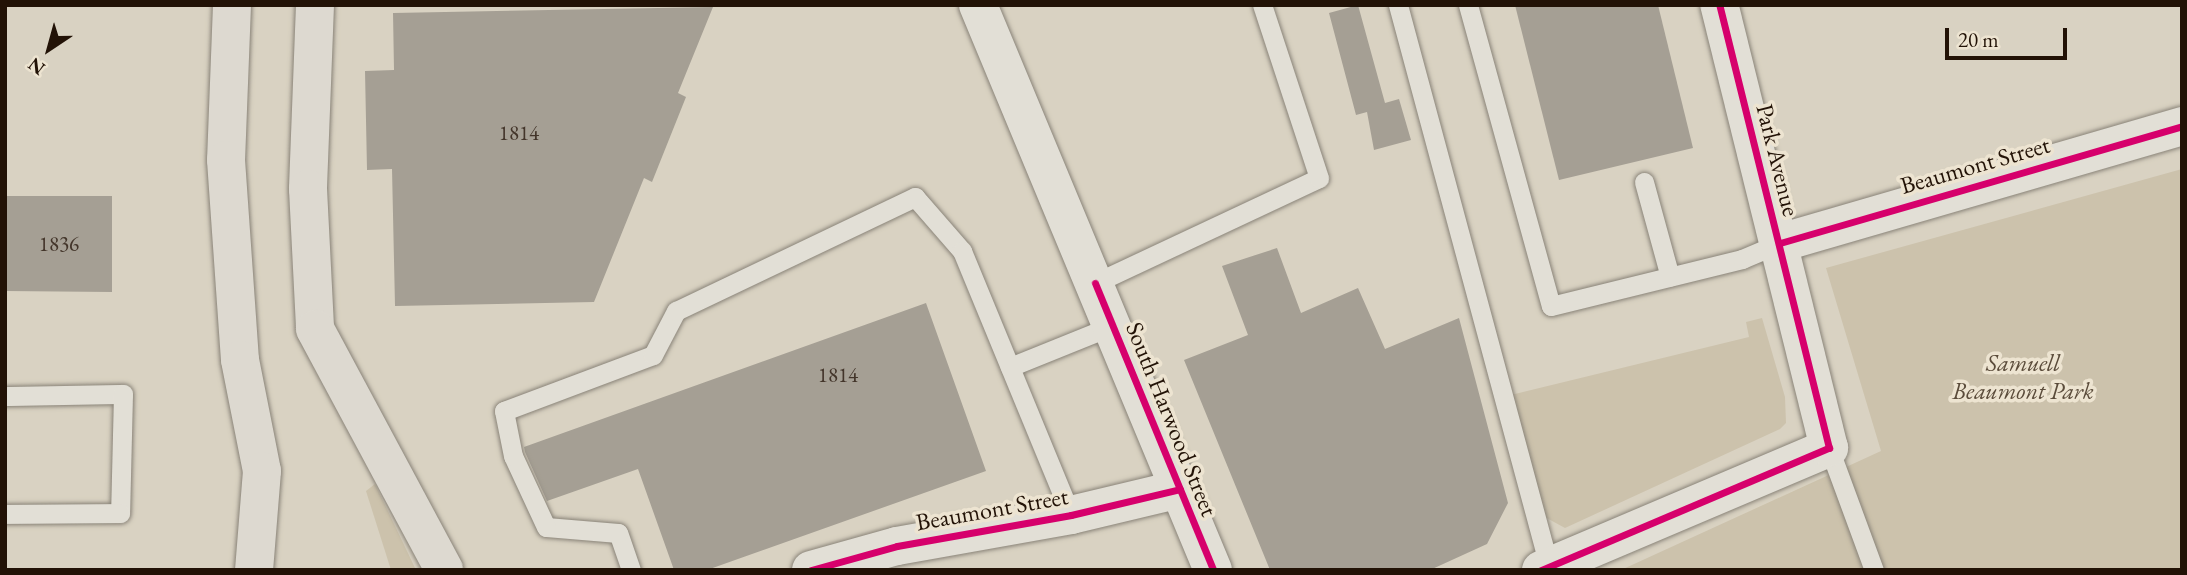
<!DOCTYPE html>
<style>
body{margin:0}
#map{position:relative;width:2187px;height:575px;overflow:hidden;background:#d9d2c2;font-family:"EB Garamond",serif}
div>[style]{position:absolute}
.green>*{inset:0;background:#ccc2ac}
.building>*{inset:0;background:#a59f94}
.roads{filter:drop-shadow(0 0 2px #898378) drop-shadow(0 0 2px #898378)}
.lane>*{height:19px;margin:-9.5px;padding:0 9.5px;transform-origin:9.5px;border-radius:9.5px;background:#e2dfd6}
.street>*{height:38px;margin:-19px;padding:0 19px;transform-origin:19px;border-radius:19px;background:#e2dfd6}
.secondary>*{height:38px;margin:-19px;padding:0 19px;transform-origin:19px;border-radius:19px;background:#e2dfd6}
.primary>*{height:38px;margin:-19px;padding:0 19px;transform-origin:19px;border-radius:19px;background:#ddd9d0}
.cycleway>*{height:7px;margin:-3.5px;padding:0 3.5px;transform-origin:3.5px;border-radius:3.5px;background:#d6006c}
span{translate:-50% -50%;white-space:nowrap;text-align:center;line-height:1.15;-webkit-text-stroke:7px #ede4d1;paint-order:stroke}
.number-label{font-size:21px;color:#43352a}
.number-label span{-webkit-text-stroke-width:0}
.street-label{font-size:24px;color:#221206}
.park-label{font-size:24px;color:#5a4b3a;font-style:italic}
.frame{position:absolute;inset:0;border:7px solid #221206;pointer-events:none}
.north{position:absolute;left:14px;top:14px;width:70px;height:70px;-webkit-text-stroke:5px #ede4d1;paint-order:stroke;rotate:216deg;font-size:19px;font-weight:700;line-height:28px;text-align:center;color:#221206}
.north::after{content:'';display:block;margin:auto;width:24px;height:32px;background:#221206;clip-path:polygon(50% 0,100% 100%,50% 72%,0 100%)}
.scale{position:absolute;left:1945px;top:28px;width:122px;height:32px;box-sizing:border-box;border:4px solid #221206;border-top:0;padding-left:9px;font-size:21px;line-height:24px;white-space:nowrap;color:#221206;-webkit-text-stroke:5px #ede4d1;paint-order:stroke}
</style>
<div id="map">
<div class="green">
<i style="clip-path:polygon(2182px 169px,2182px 570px,1621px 570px,1881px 451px,1826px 268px)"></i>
<i style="clip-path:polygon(1762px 318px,1785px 397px,1786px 423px,1780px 429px,1565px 528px,1543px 516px,1511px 395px,1749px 337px,1746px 322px)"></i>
<i style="clip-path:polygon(375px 484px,416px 570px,391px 570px,366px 491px)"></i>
</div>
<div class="building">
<i style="clip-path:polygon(1358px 5px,1385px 103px,1399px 99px,1411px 140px,1374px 150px,1367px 112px,1356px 115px,1329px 13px)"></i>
<i style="clip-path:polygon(1515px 5px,1658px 5px,1693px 148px,1559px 180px)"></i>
<i style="clip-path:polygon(713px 7px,678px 93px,686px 97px,652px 182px,644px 178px,594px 302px,395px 306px,392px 169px,367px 170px,365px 71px,394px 70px,393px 13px)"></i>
<i style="clip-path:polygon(5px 196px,112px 196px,112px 292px,5px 291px)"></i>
<i style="clip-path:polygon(1277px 248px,1301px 313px,1358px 288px,1385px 349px,1459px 318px,1508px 503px,1487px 544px,1430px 570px,1270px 570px,1184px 360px,1248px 335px,1222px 266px)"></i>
<i style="clip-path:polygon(926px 303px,986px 471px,707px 570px,674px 570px,638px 469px,547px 501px,525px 452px,524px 447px)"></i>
</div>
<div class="roads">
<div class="lane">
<i style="left:1398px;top:5px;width:581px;rotate:74.94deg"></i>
<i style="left:1468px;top:5px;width:312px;rotate:74.6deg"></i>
<i style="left:1551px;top:306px;width:197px;rotate:-13.8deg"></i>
<i style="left:1742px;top:259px;width:41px;rotate:-22.8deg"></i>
<i style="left:1644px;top:182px;width:98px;rotate:74.7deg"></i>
<i style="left:1095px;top:283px;width:247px;rotate:-25.1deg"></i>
<i style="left:1319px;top:178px;width:182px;rotate:-108.2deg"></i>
<i style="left:1010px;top:367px;width:112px;rotate:-22deg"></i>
<i style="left:5px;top:396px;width:118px;rotate:-1deg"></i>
<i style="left:123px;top:394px;width:119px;rotate:91.4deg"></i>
<i style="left:120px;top:513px;width:115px;rotate:179.5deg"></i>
<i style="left:1829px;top:448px;width:130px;rotate:69.8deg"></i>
<i style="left:631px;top:570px;width:39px;rotate:-109deg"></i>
<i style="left:618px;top:533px;width:72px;rotate:-175.2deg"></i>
<i style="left:546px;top:527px;width:78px;rotate:-114.9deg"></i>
<i style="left:513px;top:456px;width:46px;rotate:-101.3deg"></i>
<i style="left:504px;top:411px;width:159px;rotate:-20.6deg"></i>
<i style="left:653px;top:355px;width:50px;rotate:-62.4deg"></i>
<i style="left:676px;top:311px;width:265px;rotate:-25.5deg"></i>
<i style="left:915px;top:197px;width:72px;rotate:49deg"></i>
<i style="left:962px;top:251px;width:286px;rotate:67.6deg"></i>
</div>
<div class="street">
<i style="left:1780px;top:243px;width:419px;rotate:-16.2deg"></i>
<i style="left:811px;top:570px;width:89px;rotate:-15.6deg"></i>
<i style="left:897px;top:546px;width:177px;rotate:-10.1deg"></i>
<i style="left:1071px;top:515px;width:112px;rotate:-13.4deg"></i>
<i style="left:1541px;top:570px;width:313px;rotate:-23deg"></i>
<i style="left:1829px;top:448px;width:456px;rotate:-103.9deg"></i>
</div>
<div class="secondary">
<i style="left:978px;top:5px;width:612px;rotate:67.42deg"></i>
</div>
<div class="primary">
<i style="left:232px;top:5px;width:155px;rotate:92.2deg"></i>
<i style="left:226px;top:160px;width:200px;rotate:86deg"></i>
<i style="left:240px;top:360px;width:113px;rotate:78.8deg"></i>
<i style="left:262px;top:471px;width:99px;rotate:94.6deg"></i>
<i style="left:315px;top:5px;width:184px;rotate:92.2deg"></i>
<i style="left:308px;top:189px;width:140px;rotate:87.1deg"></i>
<i style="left:315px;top:329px;width:273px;rotate:61.8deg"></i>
</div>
</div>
<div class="cycleway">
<i style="left:1780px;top:243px;width:419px;rotate:-16.2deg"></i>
<i style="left:1095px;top:283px;width:310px;rotate:67.6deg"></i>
<i style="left:811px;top:570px;width:89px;rotate:-15.6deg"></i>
<i style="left:897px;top:546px;width:177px;rotate:-10.1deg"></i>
<i style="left:1071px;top:515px;width:112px;rotate:-13.4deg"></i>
<i style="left:1541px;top:570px;width:313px;rotate:-23deg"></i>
<i style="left:1829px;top:448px;width:456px;rotate:-103.9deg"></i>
</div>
<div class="number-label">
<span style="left:519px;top:133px">1814</span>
<span style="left:59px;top:244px">1836</span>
<span style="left:838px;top:375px">1814</span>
</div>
<div class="street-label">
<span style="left:1778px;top:160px;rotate:76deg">Park Avenue</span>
<span style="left:1975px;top:165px;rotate:-16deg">Beaumont Street</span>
<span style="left:1172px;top:419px;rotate:68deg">South Harwood Street</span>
<span style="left:992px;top:509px;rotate:-10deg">Beaumont Street</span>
</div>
<div class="park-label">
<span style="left:2023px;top:377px">Samuell<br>Beaumont Park</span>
</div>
<div class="frame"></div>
<div class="north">N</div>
<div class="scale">20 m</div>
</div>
